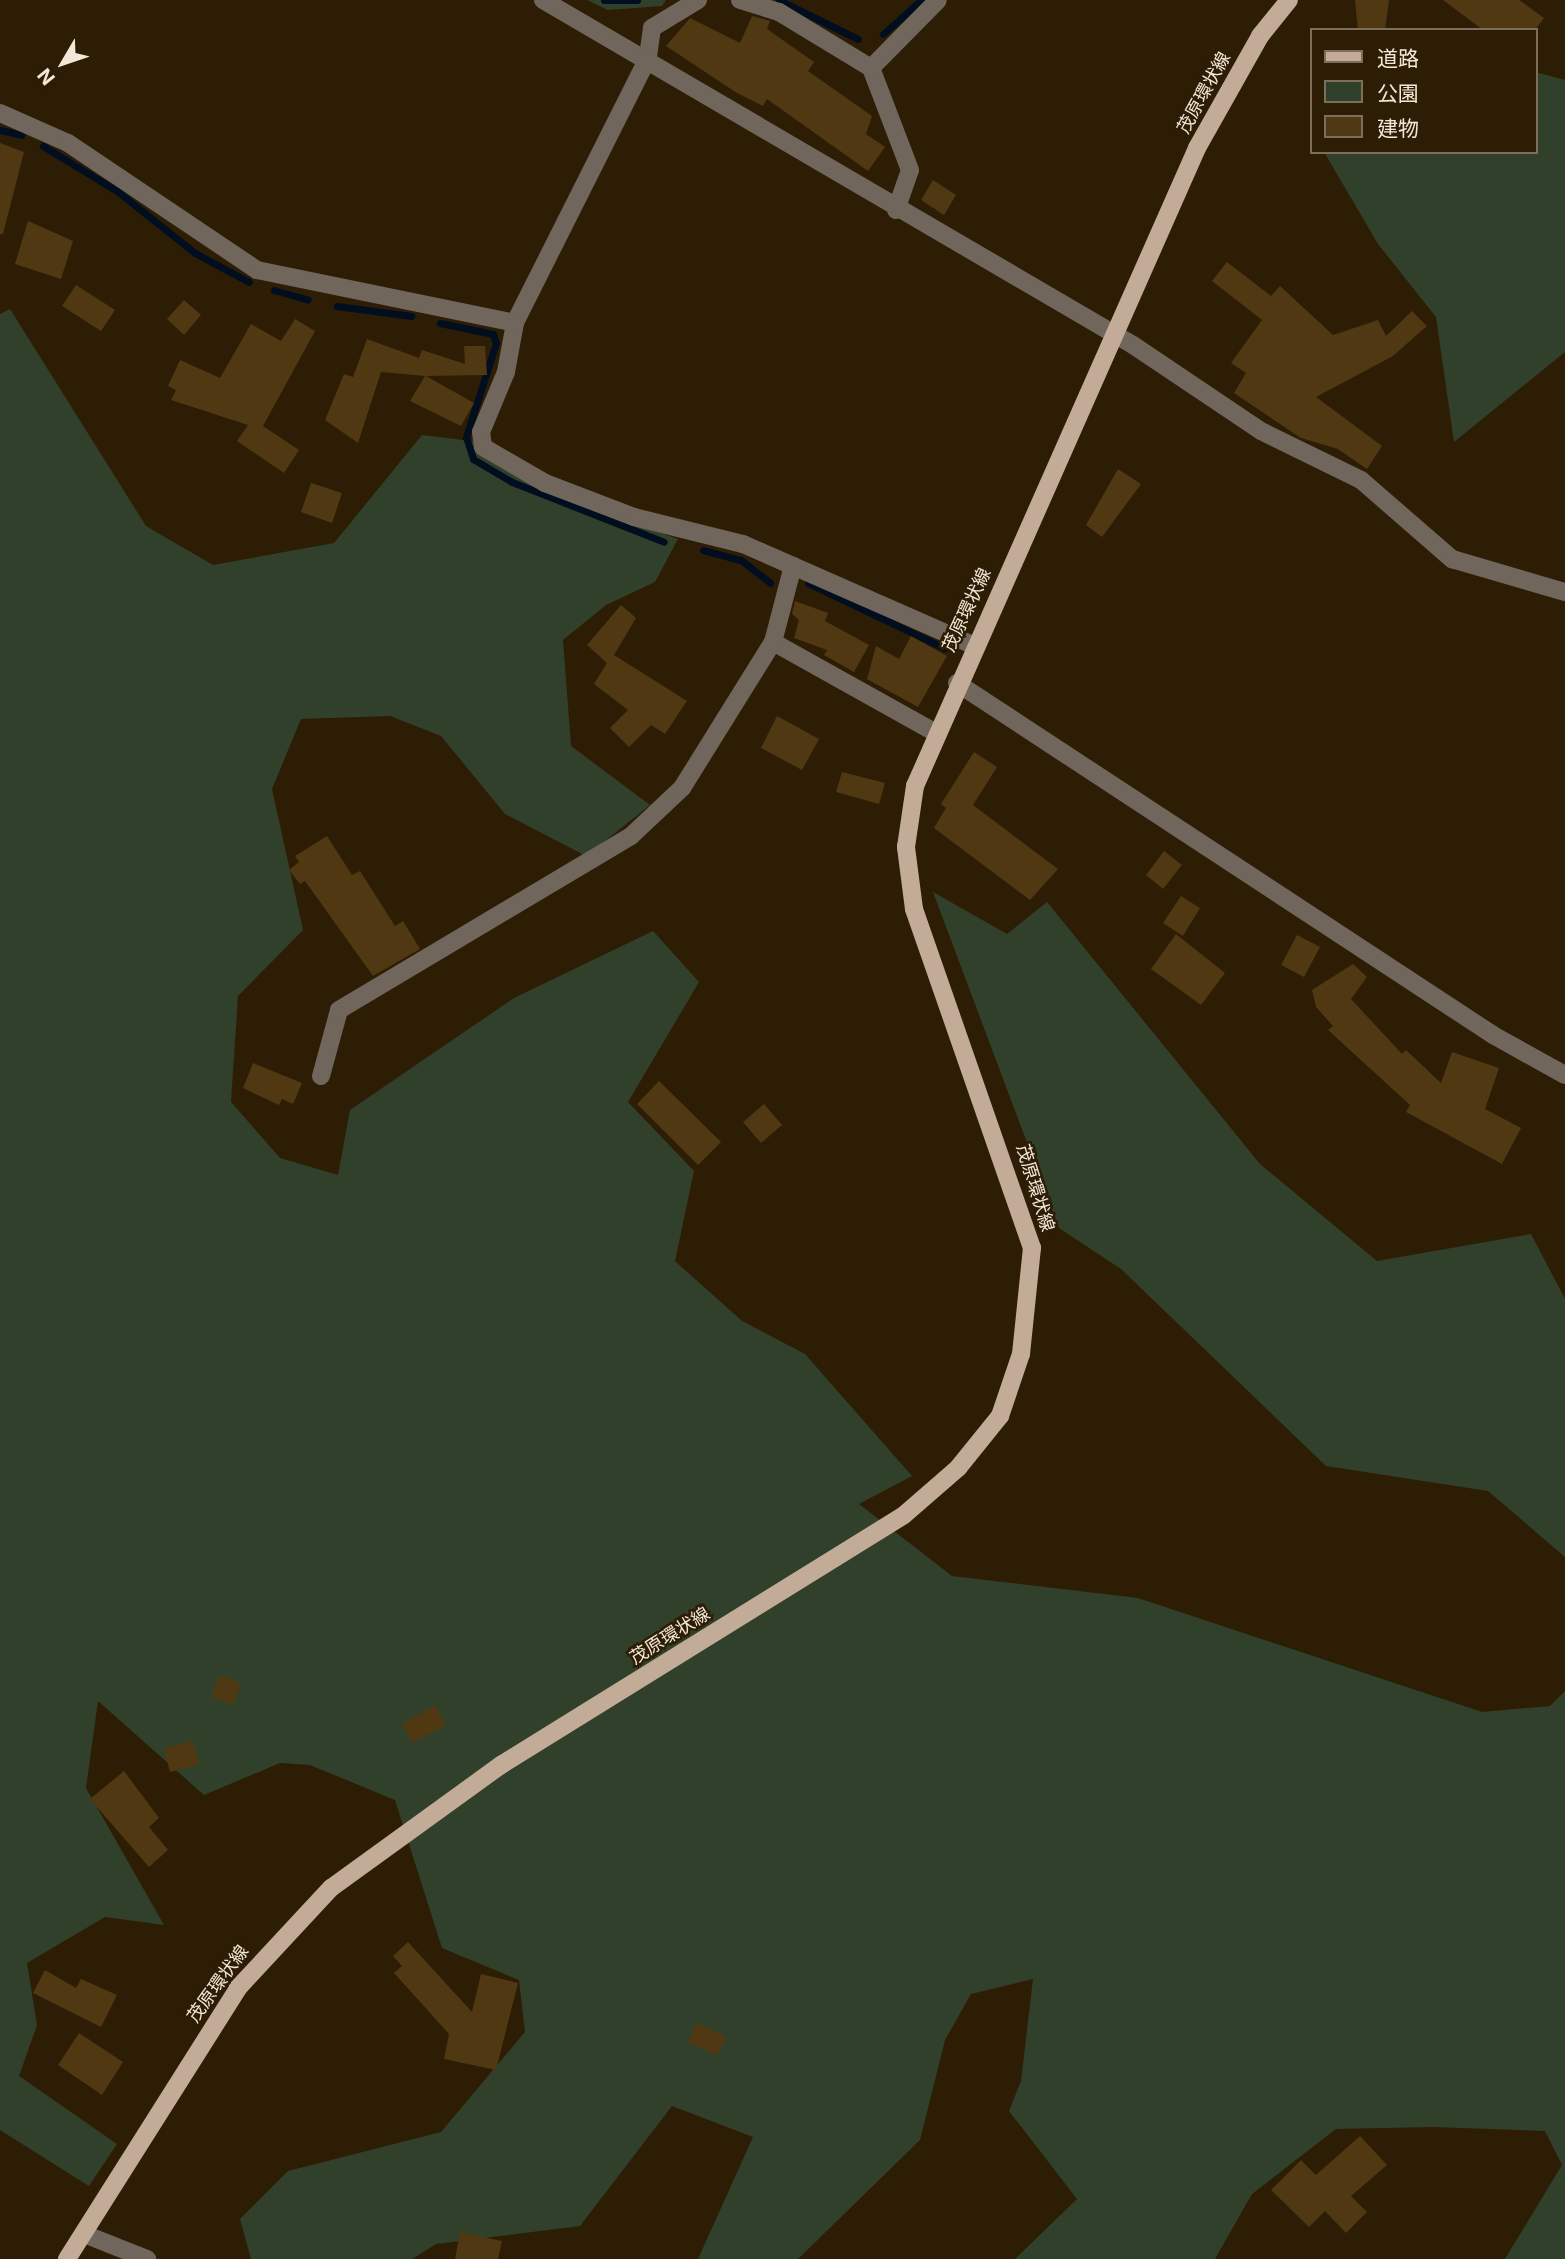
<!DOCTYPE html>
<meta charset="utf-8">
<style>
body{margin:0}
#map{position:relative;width:1565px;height:2259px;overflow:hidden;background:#2d1d04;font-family:Inter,"Noto Sans JP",sans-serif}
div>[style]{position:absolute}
.green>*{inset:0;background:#31402a}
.stream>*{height:7px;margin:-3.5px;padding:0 3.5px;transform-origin:3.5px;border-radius:3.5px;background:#000e20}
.building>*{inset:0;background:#503813}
.minor>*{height:18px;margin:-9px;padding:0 9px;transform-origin:9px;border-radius:9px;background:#70665c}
.major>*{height:18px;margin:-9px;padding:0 9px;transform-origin:9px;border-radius:9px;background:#c2ac97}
span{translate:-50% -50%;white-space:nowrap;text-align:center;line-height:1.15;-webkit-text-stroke:5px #2d1d04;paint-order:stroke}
.street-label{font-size:18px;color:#f2e7d8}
.legend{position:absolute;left:1310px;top:28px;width:228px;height:126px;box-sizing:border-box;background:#2d1d04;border:2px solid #7c6e59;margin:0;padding:9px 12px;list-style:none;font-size:21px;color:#f2e7d8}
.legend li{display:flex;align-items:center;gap:14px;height:35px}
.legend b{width:35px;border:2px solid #7c6e59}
.north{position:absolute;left:28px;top:28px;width:70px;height:70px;-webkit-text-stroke:5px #2d1d04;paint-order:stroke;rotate:231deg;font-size:19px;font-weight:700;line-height:28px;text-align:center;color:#f2e7d8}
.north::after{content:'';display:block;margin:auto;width:24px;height:32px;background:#f2e7d8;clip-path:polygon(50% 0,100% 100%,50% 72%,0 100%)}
</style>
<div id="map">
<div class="green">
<i style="clip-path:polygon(587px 0,666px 0,662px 6px,608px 10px)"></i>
<i style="clip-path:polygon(1535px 72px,1565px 80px,1565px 352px,1454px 442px,1436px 317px,1378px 244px,1324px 152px,1535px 152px)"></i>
<i style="clip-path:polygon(10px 309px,146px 526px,213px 565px,334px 543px,422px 435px,479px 442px,492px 462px,558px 496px,678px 539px,655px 582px,606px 605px,563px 640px,571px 746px,650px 805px,586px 856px,505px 814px,441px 736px,390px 716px,301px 719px,272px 789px,303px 930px,238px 996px,231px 1102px,280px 1158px,338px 1175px,350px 1110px,514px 998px,653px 931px,699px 982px,628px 1102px,694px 1171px,675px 1261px,742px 1321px,805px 1354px,912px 1476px,859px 1504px,952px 1576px,1138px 1598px,1482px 1712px,1550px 1706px,1565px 1691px,1565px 2259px,1505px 2259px,1562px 2165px,1545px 2131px,1434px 2127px,1336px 2129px,1252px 2194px,1215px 2259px,1015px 2259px,1077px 2199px,1009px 2111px,1021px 2081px,1033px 1979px,971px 1994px,945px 2040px,920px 2140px,798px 2259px,698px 2259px,753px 2137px,672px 2106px,580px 2226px,436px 2244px,412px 2259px,251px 2259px,240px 2219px,288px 2171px,441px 2132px,525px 2032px,519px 1980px,442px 1948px,395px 1800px,310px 1765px,280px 1763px,204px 1795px,98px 1701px,86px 1788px,164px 1925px,105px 1917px,27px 1963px,37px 2025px,19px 2076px,117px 2144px,89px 2186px,0 2130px,0 314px)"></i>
<i style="clip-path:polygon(933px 892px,1007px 934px,1047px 902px,1260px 1164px,1377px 1261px,1531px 1234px,1565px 1299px,1565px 1557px,1488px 1491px,1326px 1466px,1121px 1269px,1059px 1228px)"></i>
</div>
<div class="stream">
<i style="left:604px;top:0;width:33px"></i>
<i style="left:779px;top:0;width:88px;rotate:26.3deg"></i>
<i style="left:883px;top:34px;width:51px;rotate:-41.8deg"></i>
<i style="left:0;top:130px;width:22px;rotate:13deg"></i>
<i style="left:43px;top:146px;width:87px;rotate:31.3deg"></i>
<i style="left:117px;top:191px;width:100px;rotate:38.5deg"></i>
<i style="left:195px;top:253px;width:61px;rotate:28.2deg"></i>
<i style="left:274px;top:290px;width:35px;rotate:16deg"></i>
<i style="left:337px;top:306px;width:75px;rotate:7.7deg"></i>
<i style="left:440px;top:323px;width:54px;rotate:11.7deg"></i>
<i style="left:493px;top:334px;width:9px;rotate:72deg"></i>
<i style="left:496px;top:343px;width:99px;rotate:107.7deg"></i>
<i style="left:466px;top:437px;width:23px;rotate:72deg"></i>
<i style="left:473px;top:459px;width:45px;rotate:30.5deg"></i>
<i style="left:512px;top:482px;width:163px;rotate:21.5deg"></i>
<i style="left:703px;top:550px;width:39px;rotate:15deg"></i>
<i style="left:741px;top:560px;width:37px;rotate:38deg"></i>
<i style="left:808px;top:583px;width:151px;rotate:25.5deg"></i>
</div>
<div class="building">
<i style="clip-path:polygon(1355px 0,1389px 0,1385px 30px,1358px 30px)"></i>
<i style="clip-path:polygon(1443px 0,1519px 0,1544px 18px,1535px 30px,1483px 30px)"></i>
<i style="clip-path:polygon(752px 16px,770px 21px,767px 29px,814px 62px,808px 71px,872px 116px,866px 134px,885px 147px,868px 171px,767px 99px,763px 106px,737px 93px,666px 46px,690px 18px,740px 43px)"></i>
<i style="clip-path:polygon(0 143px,24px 152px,3px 234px,0 234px)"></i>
<i style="clip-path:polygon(933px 180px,956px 195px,944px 215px,921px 200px)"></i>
<i style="clip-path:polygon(28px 221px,73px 241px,61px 279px,15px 264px)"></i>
<i style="clip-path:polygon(1227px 262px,1271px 296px,1280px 286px,1333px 335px,1378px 320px,1386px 336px,1412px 311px,1427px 326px,1393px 356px,1316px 397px,1382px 446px,1367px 469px,1338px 449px,1301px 438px,1234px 393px,1246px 373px,1231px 363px,1262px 320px,1212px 281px)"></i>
<i style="clip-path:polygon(76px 285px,115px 310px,101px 331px,62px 306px)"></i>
<i style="clip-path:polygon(184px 300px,201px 315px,184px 335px,167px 319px)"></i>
<i style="clip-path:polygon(295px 319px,315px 331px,263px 426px,299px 450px,284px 473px,237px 441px,248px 425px,171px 400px,176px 390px,168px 386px,180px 360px,220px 378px,251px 324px,281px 341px)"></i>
<i style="clip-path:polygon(367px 339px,419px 358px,422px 350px,465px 364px,464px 346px,485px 346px,487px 375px,426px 376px,474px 403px,461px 426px,410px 401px,425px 376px,381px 372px,358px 443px,325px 420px,344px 374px,353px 377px)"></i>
<i style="clip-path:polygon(1118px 469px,1141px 484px,1102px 537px,1086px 525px)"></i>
<i style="clip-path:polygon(311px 483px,342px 493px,332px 523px,301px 512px)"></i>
<i style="clip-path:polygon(795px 601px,828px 613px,825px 621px,869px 645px,854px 672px,824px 655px,827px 650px,794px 638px,799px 620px,792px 614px)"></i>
<i style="clip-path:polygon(621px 605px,636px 618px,614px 655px,687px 701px,665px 734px,651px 725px,629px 747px,610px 728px,628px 710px,594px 684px,607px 663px,587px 645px)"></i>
<i style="clip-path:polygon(911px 636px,947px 656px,918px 707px,867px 679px,876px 646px,899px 659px)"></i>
<i style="clip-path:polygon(777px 716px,819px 739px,802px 770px,761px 748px)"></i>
<i style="clip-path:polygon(974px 752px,997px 767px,973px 805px,1058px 869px,1030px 900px,934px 828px,946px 808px,941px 804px)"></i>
<i style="clip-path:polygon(842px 772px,885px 783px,879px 804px,836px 792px)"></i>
<i style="clip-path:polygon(327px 836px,352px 875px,360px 871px,395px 926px,403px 921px,420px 949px,373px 976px,305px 881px,300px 884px,289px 870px,299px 862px,295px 856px)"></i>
<i style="clip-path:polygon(1164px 851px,1182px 865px,1163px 889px,1146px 875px)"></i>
<i style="clip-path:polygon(1181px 896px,1200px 908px,1183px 936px,1163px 923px)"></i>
<i style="clip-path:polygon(1176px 934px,1225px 973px,1201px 1005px,1151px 969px)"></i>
<i style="clip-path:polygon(1297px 935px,1320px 947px,1304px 977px,1281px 965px)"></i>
<i style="clip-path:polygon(1353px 964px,1367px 977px,1351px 999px,1402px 1054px,1406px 1050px,1441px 1083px,1452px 1052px,1499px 1068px,1485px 1109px,1521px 1128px,1502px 1164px,1406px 1112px,1410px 1105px,1328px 1030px,1333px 1026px,1316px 1007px,1312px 990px)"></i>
<i style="clip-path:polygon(253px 1063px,302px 1083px,293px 1104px,282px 1099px,279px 1105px,243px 1088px)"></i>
<i style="clip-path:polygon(659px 1081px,721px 1142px,698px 1165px,637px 1104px)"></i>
<i style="clip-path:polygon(764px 1104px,782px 1125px,761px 1143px,743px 1122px)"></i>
<i style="clip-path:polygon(220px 1675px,241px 1683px,233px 1705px,211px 1697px)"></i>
<i style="clip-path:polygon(435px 1705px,446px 1725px,412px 1743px,402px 1724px)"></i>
<i style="clip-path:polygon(193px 1741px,199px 1765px,170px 1772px,164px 1748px)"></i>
<i style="clip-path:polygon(124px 1771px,159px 1818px,149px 1827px,168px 1850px,149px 1867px,90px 1799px)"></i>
<i style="clip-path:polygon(408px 1942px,472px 2012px,481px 1974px,518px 1983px,496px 2070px,444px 2059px,449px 2034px,394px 1973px,402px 1966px,393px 1956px)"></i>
<i style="clip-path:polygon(45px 1970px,76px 1988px,81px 1979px,117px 1995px,101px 2027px,33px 1993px)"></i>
<i style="clip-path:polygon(697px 2023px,726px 2037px,717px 2056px,688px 2042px)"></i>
<i style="clip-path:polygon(79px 2033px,123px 2062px,102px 2095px,58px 2065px)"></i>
<i style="clip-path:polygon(1360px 2136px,1387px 2165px,1351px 2196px,1367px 2212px,1346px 2233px,1325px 2211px,1309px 2227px,1271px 2190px,1301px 2160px,1316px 2175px)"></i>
<i style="clip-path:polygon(460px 2232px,502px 2241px,498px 2259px,455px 2259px)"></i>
</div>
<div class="minor">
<i style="left:543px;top:0;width:683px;rotate:30.32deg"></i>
<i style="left:1133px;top:345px;width:154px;rotate:33.9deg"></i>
<i style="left:1261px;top:431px;width:111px;rotate:26.1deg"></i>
<i style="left:1361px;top:480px;width:121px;rotate:41deg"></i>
<i style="left:1452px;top:559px;width:118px;rotate:16.3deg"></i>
<i style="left:698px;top:0;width:54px;rotate:148.7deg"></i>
<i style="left:652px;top:28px;width:30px;rotate:98deg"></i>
<i style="left:648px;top:58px;width:297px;rotate:116.7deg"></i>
<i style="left:515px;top:323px;width:50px;rotate:100.4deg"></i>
<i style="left:506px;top:372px;width:65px;rotate:112.6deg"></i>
<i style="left:481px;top:432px;width:15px;rotate:82deg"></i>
<i style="left:483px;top:447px;width:72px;rotate:30.1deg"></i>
<i style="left:545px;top:483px;width:95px;rotate:20.9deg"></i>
<i style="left:634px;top:517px;width:112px;rotate:13.9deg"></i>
<i style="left:743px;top:544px;width:251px;rotate:23.7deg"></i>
<i style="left:740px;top:0;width:41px;rotate:17.1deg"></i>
<i style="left:779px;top:12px;width:108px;rotate:31.3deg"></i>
<i style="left:0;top:113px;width:74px;rotate:23.8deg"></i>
<i style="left:68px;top:143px;width:228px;rotate:33.9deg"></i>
<i style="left:257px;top:270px;width:263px;rotate:11.6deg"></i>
<i style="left:896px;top:210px;width:42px;rotate:-70.7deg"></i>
<i style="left:910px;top:170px;width:109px;rotate:-110.9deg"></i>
<i style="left:871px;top:68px;width:95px;rotate:-45.4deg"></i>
<i style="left:773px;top:642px;width:187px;rotate:29.2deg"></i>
<i style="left:957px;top:683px;width:641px;rotate:33.29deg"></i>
<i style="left:1493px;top:1035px;width:82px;rotate:29.1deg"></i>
<i style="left:321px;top:1076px;width:68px;rotate:-74.7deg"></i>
<i style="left:339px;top:1010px;width:340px;rotate:-30.8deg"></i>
<i style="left:631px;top:836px;width:70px;rotate:-43.3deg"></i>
<i style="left:682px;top:788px;width:172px;rotate:-58.1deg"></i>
<i style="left:773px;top:642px;width:79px;rotate:-75.3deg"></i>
<i style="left:84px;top:2234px;width:68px;rotate:21.6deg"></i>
</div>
<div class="major">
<i style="left:67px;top:2259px;width:320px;rotate:-57.7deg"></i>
<i style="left:238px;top:1988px;width:137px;rotate:-47.1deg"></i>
<i style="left:331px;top:1888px;width:210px;rotate:-35.9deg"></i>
<i style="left:501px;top:1765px;width:474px;rotate:-31.8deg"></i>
<i style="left:904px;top:1515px;width:72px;rotate:-41deg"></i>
<i style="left:958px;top:1468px;width:67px;rotate:-51.1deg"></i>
<i style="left:1000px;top:1416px;width:65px;rotate:-71.3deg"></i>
<i style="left:1021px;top:1354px;width:107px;rotate:-84.1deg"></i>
<i style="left:1032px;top:1248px;width:359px;rotate:-109.2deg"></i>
<i style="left:914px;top:909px;width:63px;rotate:-97.4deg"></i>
<i style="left:906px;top:847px;width:62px;rotate:-81.6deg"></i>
<i style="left:915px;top:786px;width:698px;rotate:-66.15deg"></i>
<i style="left:1197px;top:148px;width:129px;rotate:-60.6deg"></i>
<i style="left:1260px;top:36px;width:46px;rotate:-51.1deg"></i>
</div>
<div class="street-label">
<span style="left:1204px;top:93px;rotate:-61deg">茂原環状線</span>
<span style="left:967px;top:610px;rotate:-65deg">茂原環状線</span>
<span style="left:1035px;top:1188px;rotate:73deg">茂原環状線</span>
<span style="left:670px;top:1636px;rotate:-32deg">茂原環状線</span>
<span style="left:218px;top:1984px;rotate:-54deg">茂原環状線</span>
</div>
<ul class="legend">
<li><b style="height:9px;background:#c2ac97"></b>道路</li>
<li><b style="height:19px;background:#31402a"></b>公園</li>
<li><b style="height:19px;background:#503813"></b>建物</li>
</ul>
<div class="north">N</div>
</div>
